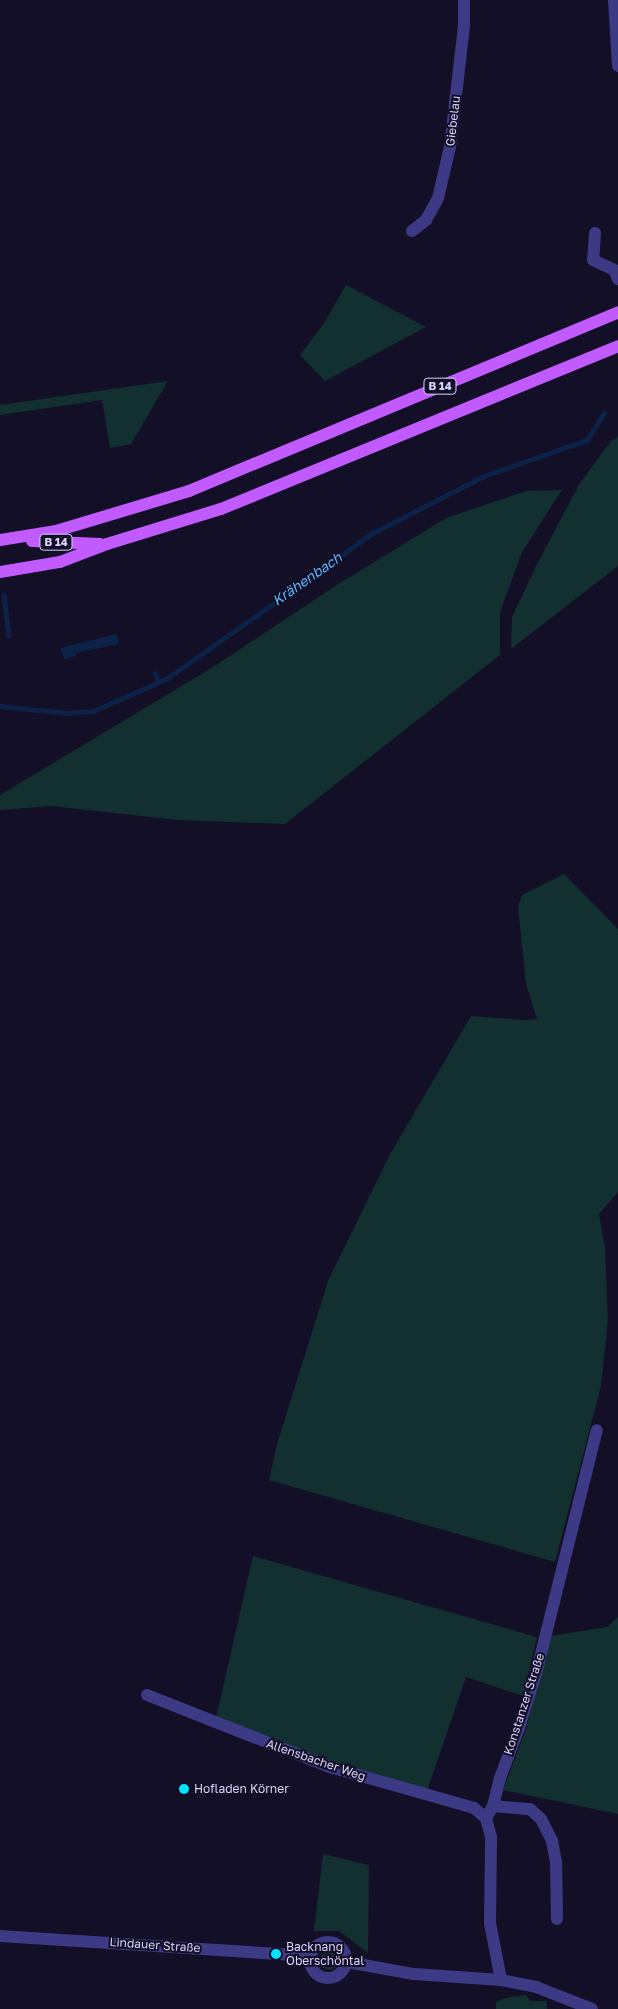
<!DOCTYPE html>
<meta charset="utf-8">
<style>
body{margin:0}
#map{position:relative;width:618px;height:2009px;overflow:hidden;background:#130f26;font-family:"Golos Text",sans-serif}
div>[style]{position:absolute}
.green>*{inset:0;background:#12302f}
.round{border-radius:50%}
.water>*{inset:0;background:#0c2248}
.stream>*{height:4.5px;margin:-2.25px;padding:0 2.25px;transform-origin:2.25px;border-radius:2.25px;background:#0c2248}
.minor>*{height:12px;margin:-6px;padding:0 6px;transform-origin:6px;border-radius:6px;background:#3d3a85}
.minor>.ring{margin:-6px;padding:0;box-sizing:content-box;background:none;border:12px solid #3d3a85;border-radius:50%}
.major>*{height:12px;margin:-6px;padding:0 6px;transform-origin:6px;border-radius:6px;background:#c25bff}
.dots>*{width:14px;height:14px;translate:-50% -50%;box-sizing:border-box;border:2px solid #130f26;border-radius:50%}
span{translate:-50% -50%;white-space:nowrap;text-align:center;line-height:1.15;-webkit-text-stroke:4px #130f26;paint-order:stroke}
.shield-label span{padding:1px 4px;background:#130f26;border:1px solid;border-radius:4px;-webkit-text-stroke-width:0}
.shield-label{font-size:11px;color:#d9d4ff;font-weight:700}
.street-label{font-size:12px;color:#d9d4ff}
.poi-label{font-size:12px;color:#d9d4ff}
.left{translate:0 -50%;text-align:left}
.water-label{font-size:14px;color:#62b6ff;font-style:italic}
</style>
<div id="map">
<div class="green">
<i style="clip-path:polygon(346px 285px,426px 327px,325px 381px,300px 355px,324px 323px)"></i>
<i style="clip-path:polygon(168px 381px,131px 444px,110px 448px,102px 400px,0 415px,0 405px)"></i>
<i style="clip-path:polygon(618px 437px,618px 566px,511px 649px,512px 617px,537px 564px,580px 483px,611px 441px)"></i>
<i style="clip-path:polygon(562px 490px,522px 552px,500px 612px,500px 655px,285px 824px,178px 820px,51px 806px,0 810px,0 795px,210px 669px,340px 583px,446px 518px,526px 491px)"></i>
<i style="clip-path:polygon(564px 874px,618px 929px,618px 1192px,599px 1214px,605px 1248px,608px 1319px,601px 1386px,555px 1562px,269px 1480px,277px 1444px,328px 1281px,389px 1156px,471px 1016px,523px 1020px,537px 1019px,526px 984px,518px 906px,522px 895px)"></i>
<i style="clip-path:polygon(253px 1556px,537px 1637px,523px 1696px,466px 1677px,427px 1791px,335px 1764px,215px 1722px)"></i>
<i style="clip-path:polygon(618px 1617px,618px 1814px,503px 1790px,526px 1729px,550px 1636px,607px 1627px)"></i>
<i style="clip-path:polygon(323px 1854px,369px 1865px,368px 1953px,339px 1931px,314px 1931px)"></i>
<i class="round" style="left:320px;top:1952px;width:18px;height:18px"></i>
<i style="clip-path:polygon(526px 1995px,530px 2001px,547px 2001px,547px 2009px,496px 2009px,496px 2002px,505px 1998px)"></i>
</div>
<div class="water">
<i style="clip-path:polygon(117px 634px,119px 644px,76px 653px,76px 656px,64px 659px,61px 648px)"></i>
</div>
<div class="stream">
<i style="left:4px;top:595px;width:41px;rotate:83deg"></i>
<i style="left:155px;top:673px;width:10px;rotate:66deg"></i>
<i style="left:0;top:706px;width:68px;rotate:5.9deg"></i>
<i style="left:68px;top:713px;width:25px;rotate:-5deg"></i>
<i style="left:93px;top:711px;width:80px;rotate:-23.7deg"></i>
<i style="left:166px;top:679px;width:209px;rotate:-35.1deg"></i>
<i style="left:337px;top:559px;width:38px;rotate:-37deg"></i>
<i style="left:367px;top:536px;width:131px;rotate:-27.1deg"></i>
<i style="left:484px;top:476px;width:109px;rotate:-19.3deg"></i>
<i style="left:587px;top:440px;width:32px;rotate:-58deg"></i>
</div>
<div class="minor">
<i style="left:614px;top:0;width:66px;rotate:86.5deg"></i>
<i style="left:412px;top:231px;width:18px;rotate:-38deg"></i>
<i style="left:426px;top:220px;width:25px;rotate:-61deg"></i>
<i style="left:438px;top:198px;width:52px;rotate:-76.8deg"></i>
<i style="left:450px;top:147px;width:122px;rotate:-83.4deg"></i>
<i style="left:464px;top:26px;width:26px;rotate:-90deg"></i>
<i style="left:595px;top:233px;width:27px;rotate:94deg"></i>
<i style="left:593px;top:260px;width:23px;rotate:25deg"></i>
<i style="left:614px;top:270px;width:10px;rotate:66deg"></i>
<i style="left:147px;top:1695px;width:197px;rotate:21.5deg"></i>
<i style="left:330px;top:1767px;width:150px;rotate:15.9deg"></i>
<i style="left:474px;top:1808px;width:16px;rotate:40deg"></i>
<i style="left:493px;top:1806px;width:37px;rotate:5deg"></i>
<i style="left:530px;top:1809px;width:15px;rotate:42deg"></i>
<i style="left:541px;top:1819px;width:25px;rotate:63deg"></i>
<i style="left:552px;top:1841px;width:21px;rotate:79deg"></i>
<i style="left:556px;top:1862px;width:57px;rotate:89deg"></i>
<i style="left:0;top:1936px;width:311px;rotate:3.7deg"></i>
<i class="ring" style="left:310px;top:1942px;width:24px;height:24px"></i>
<i style="left:347px;top:1962px;width:68px;rotate:10.2deg"></i>
<i style="left:414px;top:1974px;width:87px;rotate:3.9deg"></i>
<i style="left:501px;top:1980px;width:36px;rotate:11deg"></i>
<i style="left:536px;top:1987px;width:60px;rotate:21.4deg"></i>
<i style="left:501px;top:1980px;width:58px;rotate:-100.9deg"></i>
<i style="left:490px;top:1923px;width:86px;rotate:-89.3deg"></i>
<i style="left:491px;top:1837px;width:20px;rotate:-105deg"></i>
<i style="left:486px;top:1818px;width:14px;rotate:-60deg"></i>
<i style="left:493px;top:1806px;width:29px;rotate:-76deg"></i>
<i style="left:500px;top:1778px;width:53px;rotate:-69.2deg"></i>
<i style="left:519px;top:1728px;width:61px;rotate:-72.8deg"></i>
<i style="left:537px;top:1670px;width:247px;rotate:-76deg"></i>
</div>
<div class="major">
<i style="left:0;top:540px;width:57px;rotate:-9.1deg"></i>
<i style="left:56px;top:531px;width:139px;rotate:-16.7deg"></i>
<i style="left:189px;top:491px;width:465px;rotate:-22.6deg"></i>
<i style="left:32px;top:541px;width:68px;rotate:2.5deg"></i>
<i style="left:0;top:572px;width:61px;rotate:-9.5deg"></i>
<i style="left:60px;top:562px;width:50px;rotate:-21deg"></i>
<i style="left:107px;top:544px;width:119px;rotate:-17.1deg"></i>
<i style="left:221px;top:509px;width:429px;rotate:-22.3deg"></i>
</div>
<div class="dots">
<i style="left:184px;top:1789px;background:#00e5ff"></i>
<i style="left:276px;top:1954px;background:#00e5ff"></i>
</div>
<div class="shield-label">
<span style="left:440px;top:386px">B 14</span>
<span style="left:56px;top:542px">B 14</span>
</div>
<div class="street-label">
<span style="left:453px;top:121px;rotate:-83deg">Giebelau</span>
<span style="left:524px;top:1704px;rotate:-72deg">Konstanzer Straße</span>
<span style="left:316px;top:1760px;rotate:19deg">Allensbacher Weg</span>
<span style="left:155px;top:1945px;rotate:4deg">Lindauer Straße</span>
</div>
<div class="poi-label">
<span class="left" style="left:194px;top:1789px">Hofladen Körner</span>
<span class="left" style="left:286px;top:1954px">Backnang<br>Oberschöntal</span>
</div>
<div class="water-label">
<span style="left:307px;top:579px;rotate:-35deg">Krähenbach</span>
</div>
</div>
